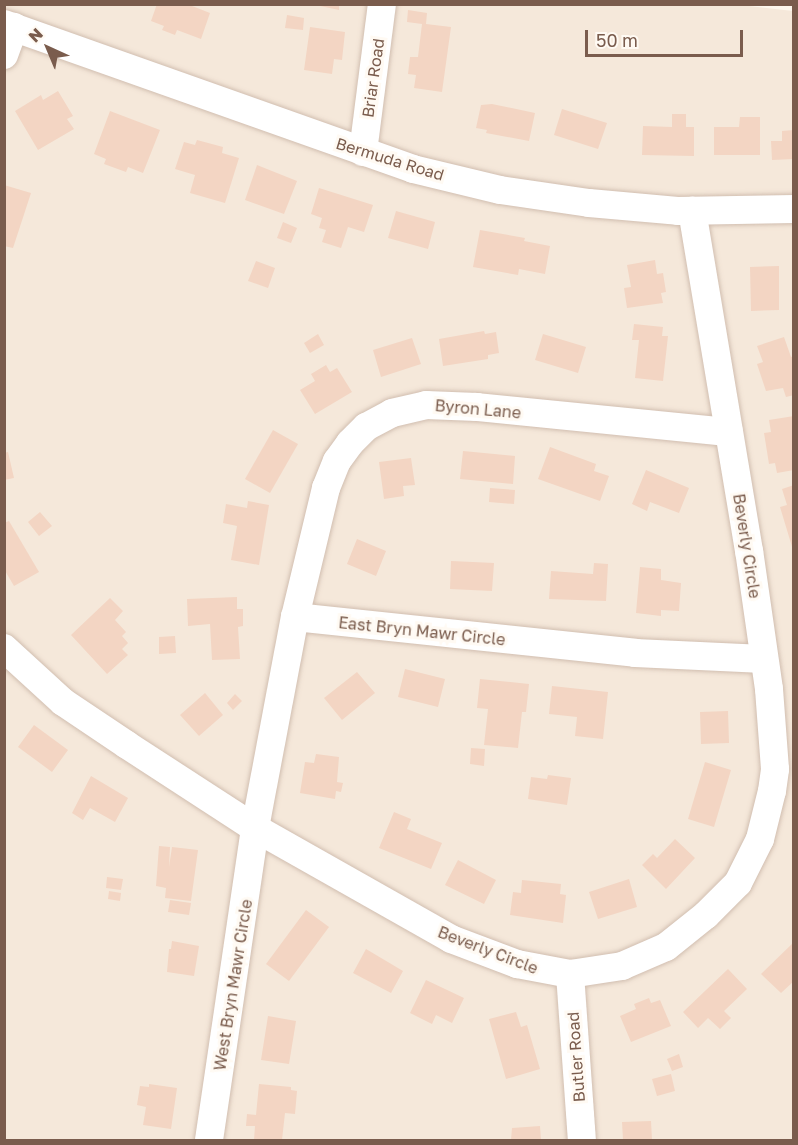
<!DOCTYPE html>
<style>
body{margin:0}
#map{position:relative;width:798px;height:1145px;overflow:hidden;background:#fdf6ec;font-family:"Golos Text",sans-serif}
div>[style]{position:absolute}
.residential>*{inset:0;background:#f5e8da}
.building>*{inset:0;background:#f3d5c3}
.roads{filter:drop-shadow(0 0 2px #d1beb0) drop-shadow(0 0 2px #d1beb0)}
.minor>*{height:28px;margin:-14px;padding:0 14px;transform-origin:14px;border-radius:14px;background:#fff}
span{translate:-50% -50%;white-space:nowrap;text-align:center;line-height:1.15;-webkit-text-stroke:6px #fffaf3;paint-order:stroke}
.street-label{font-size:16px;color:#7a5c4d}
.frame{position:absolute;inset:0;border:6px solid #7a5c4d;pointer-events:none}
.north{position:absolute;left:18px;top:18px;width:60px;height:60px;-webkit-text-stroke:4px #fffaf3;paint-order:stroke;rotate:316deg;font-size:16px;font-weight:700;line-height:24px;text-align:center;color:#7a5c4d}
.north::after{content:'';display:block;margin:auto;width:21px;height:27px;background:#7a5c4d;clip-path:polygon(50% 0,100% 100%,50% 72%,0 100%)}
.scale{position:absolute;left:585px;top:30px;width:158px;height:27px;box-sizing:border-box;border:3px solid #7a5c4d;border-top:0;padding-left:8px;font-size:18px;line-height:21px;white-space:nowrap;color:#7a5c4d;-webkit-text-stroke:4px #fffaf3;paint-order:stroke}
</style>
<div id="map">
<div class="residential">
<i style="clip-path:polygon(732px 4px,793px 11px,793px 1140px,5px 1140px,5px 5px)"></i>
</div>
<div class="building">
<i style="clip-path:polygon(157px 4px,187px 4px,210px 13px,201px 39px,177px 30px,175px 35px,162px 30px,164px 26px,151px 21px)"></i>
<i style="clip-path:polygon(311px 4px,339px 4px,339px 10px)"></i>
<i style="clip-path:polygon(408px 10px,427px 13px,426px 24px,451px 27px,442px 92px,414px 88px,416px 75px,408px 74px,410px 57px,418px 57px,422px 24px,407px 22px)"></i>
<i style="clip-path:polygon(287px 15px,304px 18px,303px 30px,285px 28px)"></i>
<i style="clip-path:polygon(310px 27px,345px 32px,342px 60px,334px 59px,332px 74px,304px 70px)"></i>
<i style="clip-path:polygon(58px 91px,73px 116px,67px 119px,74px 129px,38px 150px,15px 111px,41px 95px,43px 100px)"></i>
<i style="clip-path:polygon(492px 104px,535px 113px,529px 141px,486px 133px,487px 130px,476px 128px,481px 105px)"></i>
<i style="clip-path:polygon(562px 109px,607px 123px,598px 149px,554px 135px)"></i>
<i style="clip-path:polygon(110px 111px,160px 130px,143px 173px,128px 167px,126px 172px,104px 164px,106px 159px,94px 154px)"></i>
<i style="clip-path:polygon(672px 114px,686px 114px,686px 127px,694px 127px,694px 156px,642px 155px,643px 126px,672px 127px)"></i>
<i style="clip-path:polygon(740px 117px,760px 117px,760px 155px,714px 155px,714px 127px,739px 127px)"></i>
<i style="clip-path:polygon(794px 130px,794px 159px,772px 160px,771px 141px,782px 141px,782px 131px)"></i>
<i style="clip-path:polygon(197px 140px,223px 147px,222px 153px,239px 158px,225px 203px,190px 193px,195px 175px,175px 169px,184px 142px,195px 145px)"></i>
<i style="clip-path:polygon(257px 165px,297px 181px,284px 214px,245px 200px)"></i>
<i style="clip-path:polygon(4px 185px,31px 193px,13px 248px,4px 246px)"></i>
<i style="clip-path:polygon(319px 188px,373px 205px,364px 232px,348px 227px,341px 248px,322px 242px,326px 230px,319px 228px,322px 218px,311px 214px)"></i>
<i style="clip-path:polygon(396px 211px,435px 222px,428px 249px,388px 238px)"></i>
<i style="clip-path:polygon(283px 222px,297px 228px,291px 243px,277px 238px)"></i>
<i style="clip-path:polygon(480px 230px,525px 238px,524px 241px,550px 246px,545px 274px,519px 269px,518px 275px,473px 267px)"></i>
<i style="clip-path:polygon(655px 260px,657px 274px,663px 273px,666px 292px,661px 293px,663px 303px,627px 308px,624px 288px,631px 287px,627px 265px)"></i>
<i style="clip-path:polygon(256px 261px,275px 268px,268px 288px,248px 281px)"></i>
<i style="clip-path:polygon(779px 266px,779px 310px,751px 311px,750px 267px)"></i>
<i style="clip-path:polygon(634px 324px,663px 327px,662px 336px,668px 336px,663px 381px,635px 378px,639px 340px,632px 340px)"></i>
<i style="clip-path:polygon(484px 331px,485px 334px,496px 332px,499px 353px,488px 355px,488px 359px,443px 366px,439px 339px)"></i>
<i style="clip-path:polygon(318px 334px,324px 345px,310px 353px,304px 343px)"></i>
<i style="clip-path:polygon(543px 334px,586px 347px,578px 373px,535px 360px)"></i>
<i style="clip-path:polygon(784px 337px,791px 357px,794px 356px,794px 395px,786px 397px,783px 388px,766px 391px,757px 364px,763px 362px,757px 346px)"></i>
<i style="clip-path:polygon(412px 338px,421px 364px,381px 377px,373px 350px)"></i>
<i style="clip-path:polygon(326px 365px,330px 372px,337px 368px,352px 392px,315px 414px,300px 390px,315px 381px,311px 374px)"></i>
<i style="clip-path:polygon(794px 416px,794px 470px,777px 473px,775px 463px,769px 464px,764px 433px,771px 432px,769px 420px)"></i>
<i style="clip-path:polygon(273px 430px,298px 444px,270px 493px,245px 479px)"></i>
<i style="clip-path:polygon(550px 447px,596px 464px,594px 471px,609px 476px,600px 501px,538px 479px)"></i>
<i style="clip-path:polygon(463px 451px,515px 456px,513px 484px,460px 479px)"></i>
<i style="clip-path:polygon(8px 452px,14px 478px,4px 480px,4px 453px)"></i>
<i style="clip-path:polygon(411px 458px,415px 485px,403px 486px,404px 496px,384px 499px,379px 462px)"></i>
<i style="clip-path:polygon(646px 470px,689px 488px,679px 513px,650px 502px,647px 511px,632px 504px)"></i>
<i style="clip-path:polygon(794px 485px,794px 550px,793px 550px,780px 507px,787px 505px,782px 489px)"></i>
<i style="clip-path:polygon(490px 488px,515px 490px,514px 504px,489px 502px)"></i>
<i style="clip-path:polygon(248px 501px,269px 505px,259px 565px,231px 560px,237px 526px,223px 523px,226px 504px,247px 508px)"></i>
<i style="clip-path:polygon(40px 512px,52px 526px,39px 536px,28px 522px)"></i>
<i style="clip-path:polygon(9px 521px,39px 572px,14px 586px,4px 569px,4px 523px)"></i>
<i style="clip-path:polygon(357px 539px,386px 551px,376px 576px,347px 564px)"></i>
<i style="clip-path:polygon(451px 561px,494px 563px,492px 591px,450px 589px)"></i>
<i style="clip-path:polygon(594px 563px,608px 564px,606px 601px,549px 599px,551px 571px,593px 574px)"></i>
<i style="clip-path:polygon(640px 567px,661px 569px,661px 580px,681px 583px,679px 611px,661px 610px,661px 616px,636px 613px)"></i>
<i style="clip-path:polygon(237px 597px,237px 609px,243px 609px,243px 626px,238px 627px,240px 659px,212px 660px,210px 624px,188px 626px,187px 599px)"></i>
<i style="clip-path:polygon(110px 598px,123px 611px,115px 620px,126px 632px,122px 636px,128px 643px,122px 649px,128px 655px,107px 674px,71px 635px)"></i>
<i style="clip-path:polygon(175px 636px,176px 653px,159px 654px,159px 637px)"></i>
<i style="clip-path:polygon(405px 669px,445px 679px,438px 707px,398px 697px)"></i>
<i style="clip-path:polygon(357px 672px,375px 693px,342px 720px,324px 698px)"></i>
<i style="clip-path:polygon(480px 679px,529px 684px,526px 712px,522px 712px,518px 748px,484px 745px,488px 709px,477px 708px)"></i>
<i style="clip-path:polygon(552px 686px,608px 692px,603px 739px,575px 736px,577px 717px,549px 714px)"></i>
<i style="clip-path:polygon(205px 693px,223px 715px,199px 736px,180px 715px)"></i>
<i style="clip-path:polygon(235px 694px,242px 701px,233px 710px,227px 703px)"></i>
<i style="clip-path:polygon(728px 711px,729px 743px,701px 744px,700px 712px)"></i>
<i style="clip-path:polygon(34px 725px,68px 750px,52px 772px,18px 747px)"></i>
<i style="clip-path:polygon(471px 748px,485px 749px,484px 766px,470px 764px)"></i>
<i style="clip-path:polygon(316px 754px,339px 757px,337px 782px,343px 783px,341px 792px,336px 791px,335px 799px,300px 793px,305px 762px,314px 763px)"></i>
<i style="clip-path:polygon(705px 762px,731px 770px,714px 827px,688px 819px)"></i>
<i style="clip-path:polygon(548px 775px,571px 778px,567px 805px,528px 799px,531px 777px,547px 779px)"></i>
<i style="clip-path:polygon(91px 776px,128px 798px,115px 822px,90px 808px,83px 820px,72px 813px)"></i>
<i style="clip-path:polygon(394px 812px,411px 819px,407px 829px,442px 843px,431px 869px,379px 848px)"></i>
<i style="clip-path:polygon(675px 839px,695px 858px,666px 889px,642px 865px,653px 854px,657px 858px)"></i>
<i style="clip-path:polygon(159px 846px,170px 847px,169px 867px,172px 847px,198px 850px,191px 901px,165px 898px,166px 888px,156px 886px)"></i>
<i style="clip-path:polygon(458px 860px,496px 880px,484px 904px,445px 885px)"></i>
<i style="clip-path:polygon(107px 877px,123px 879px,121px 890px,106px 888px)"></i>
<i style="clip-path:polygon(629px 879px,637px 907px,598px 919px,589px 892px)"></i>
<i style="clip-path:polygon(522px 880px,561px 884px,560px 894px,566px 895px,563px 923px,510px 915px,513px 892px,521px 893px)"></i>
<i style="clip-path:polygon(109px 891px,121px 893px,120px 901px,108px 899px)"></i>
<i style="clip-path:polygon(170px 900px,191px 903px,189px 915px,168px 912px)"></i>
<i style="clip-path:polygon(306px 910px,329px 927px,289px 981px,266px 964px)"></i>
<i style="clip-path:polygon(172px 941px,199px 946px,194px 976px,167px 972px,169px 949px,171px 949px)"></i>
<i style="clip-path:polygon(794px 942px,794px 981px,781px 993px,761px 974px)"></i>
<i style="clip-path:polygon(366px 949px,403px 971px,391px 993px,353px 973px)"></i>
<i style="clip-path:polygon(728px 969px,747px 989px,724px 1011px,731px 1018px,720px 1029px,708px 1018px,698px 1028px,683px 1012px)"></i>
<i style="clip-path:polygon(426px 980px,464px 998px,452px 1023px,436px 1015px,432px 1024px,410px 1013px)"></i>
<i style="clip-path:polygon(649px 998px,651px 1003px,660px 1000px,671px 1026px,631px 1042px,620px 1016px,636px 1009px,634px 1004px)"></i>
<i style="clip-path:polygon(516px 1012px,521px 1027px,527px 1025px,540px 1069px,506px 1079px,489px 1019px)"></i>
<i style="clip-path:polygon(268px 1016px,296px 1021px,289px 1064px,261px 1060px)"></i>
<i style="clip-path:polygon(679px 1054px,683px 1067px,672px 1071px,667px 1059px)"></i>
<i style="clip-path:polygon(671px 1074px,675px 1091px,657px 1096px,652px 1079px)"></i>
<i style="clip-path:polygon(149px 1084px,177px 1088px,171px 1129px,143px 1125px,146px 1107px,137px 1105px,140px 1086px,149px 1087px)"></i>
<i style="clip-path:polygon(259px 1084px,291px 1087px,291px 1090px,297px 1091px,295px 1114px,285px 1113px,282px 1140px,254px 1140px,255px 1126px,246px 1126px,247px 1114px,256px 1115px)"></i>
<i style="clip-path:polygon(651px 1121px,652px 1140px,623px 1140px,622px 1122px)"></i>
<i style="clip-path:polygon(540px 1126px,541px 1140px,511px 1140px,512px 1128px)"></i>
</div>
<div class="roads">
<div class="minor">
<i style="left:4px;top:24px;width:434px;rotate:19.5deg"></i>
<i style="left:413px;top:169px;width:89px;rotate:13.6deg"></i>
<i style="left:500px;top:190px;width:90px;rotate:8.3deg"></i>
<i style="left:589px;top:203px;width:89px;rotate:5.1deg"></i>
<i style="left:678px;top:211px;width:116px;rotate:-1deg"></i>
<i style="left:4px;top:55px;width:30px;rotate:-70deg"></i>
<i style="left:363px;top:152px;width:149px;rotate:-82.7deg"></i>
<i style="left:295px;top:617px;width:342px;rotate:6deg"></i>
<i style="left:635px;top:653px;width:129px;rotate:2.7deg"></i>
<i style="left:4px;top:648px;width:80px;rotate:42.5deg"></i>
<i style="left:63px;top:702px;width:77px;rotate:33.9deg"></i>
<i style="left:127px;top:745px;width:153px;rotate:33deg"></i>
<i style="left:255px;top:828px;width:225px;rotate:29.5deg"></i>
<i style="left:451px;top:939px;width:71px;rotate:20.7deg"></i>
<i style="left:517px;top:964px;width:54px;rotate:10.7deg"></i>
<i style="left:570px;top:974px;width:53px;rotate:-8.7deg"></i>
<i style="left:622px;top:966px;width:48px;rotate:-23.4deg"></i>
<i style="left:666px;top:947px;width:51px;rotate:-38.7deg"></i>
<i style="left:706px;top:915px;width:45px;rotate:-45deg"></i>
<i style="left:738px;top:883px;width:49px;rotate:-63.4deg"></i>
<i style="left:760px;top:839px;width:49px;rotate:-76deg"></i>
<i style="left:772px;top:791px;width:22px;rotate:-82deg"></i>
<i style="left:775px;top:769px;width:80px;rotate:-94.3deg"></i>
<i style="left:769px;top:689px;width:139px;rotate:-98.2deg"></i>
<i style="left:749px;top:551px;width:345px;rotate:-99.5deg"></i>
<i style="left:570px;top:974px;width:166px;rotate:85.9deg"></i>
<i style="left:209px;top:1140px;width:315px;rotate:-81.6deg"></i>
<i style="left:255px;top:828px;width:215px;rotate:-79.3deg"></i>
<i style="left:295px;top:617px;width:133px;rotate:-76.5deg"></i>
<i style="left:326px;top:488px;width:29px;rotate:-68deg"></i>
<i style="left:337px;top:461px;width:22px;rotate:-54deg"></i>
<i style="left:350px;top:443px;width:23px;rotate:-45deg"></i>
<i style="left:366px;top:427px;width:30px;rotate:-28deg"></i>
<i style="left:392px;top:413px;width:35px;rotate:-13deg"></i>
<i style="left:426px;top:405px;width:51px;rotate:2.2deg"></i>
<i style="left:477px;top:407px;width:253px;rotate:5.7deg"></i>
</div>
</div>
<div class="street-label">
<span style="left:373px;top:78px;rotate:-82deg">Briar Road</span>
<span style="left:390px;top:159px;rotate:17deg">Bermuda Road</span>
<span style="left:478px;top:409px;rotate:5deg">Byron Lane</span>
<span style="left:747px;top:546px;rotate:81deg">Beverly Circle</span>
<span style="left:422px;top:631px;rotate:6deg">East Bryn Mawr Circle</span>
<span style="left:488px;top:950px;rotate:21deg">Beverly Circle</span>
<span style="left:233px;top:985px;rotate:-81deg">West Bryn Mawr Circle</span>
<span style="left:576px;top:1057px;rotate:-94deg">Butler Road</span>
</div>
<div class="frame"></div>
<div class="north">N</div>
<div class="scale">50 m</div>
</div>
